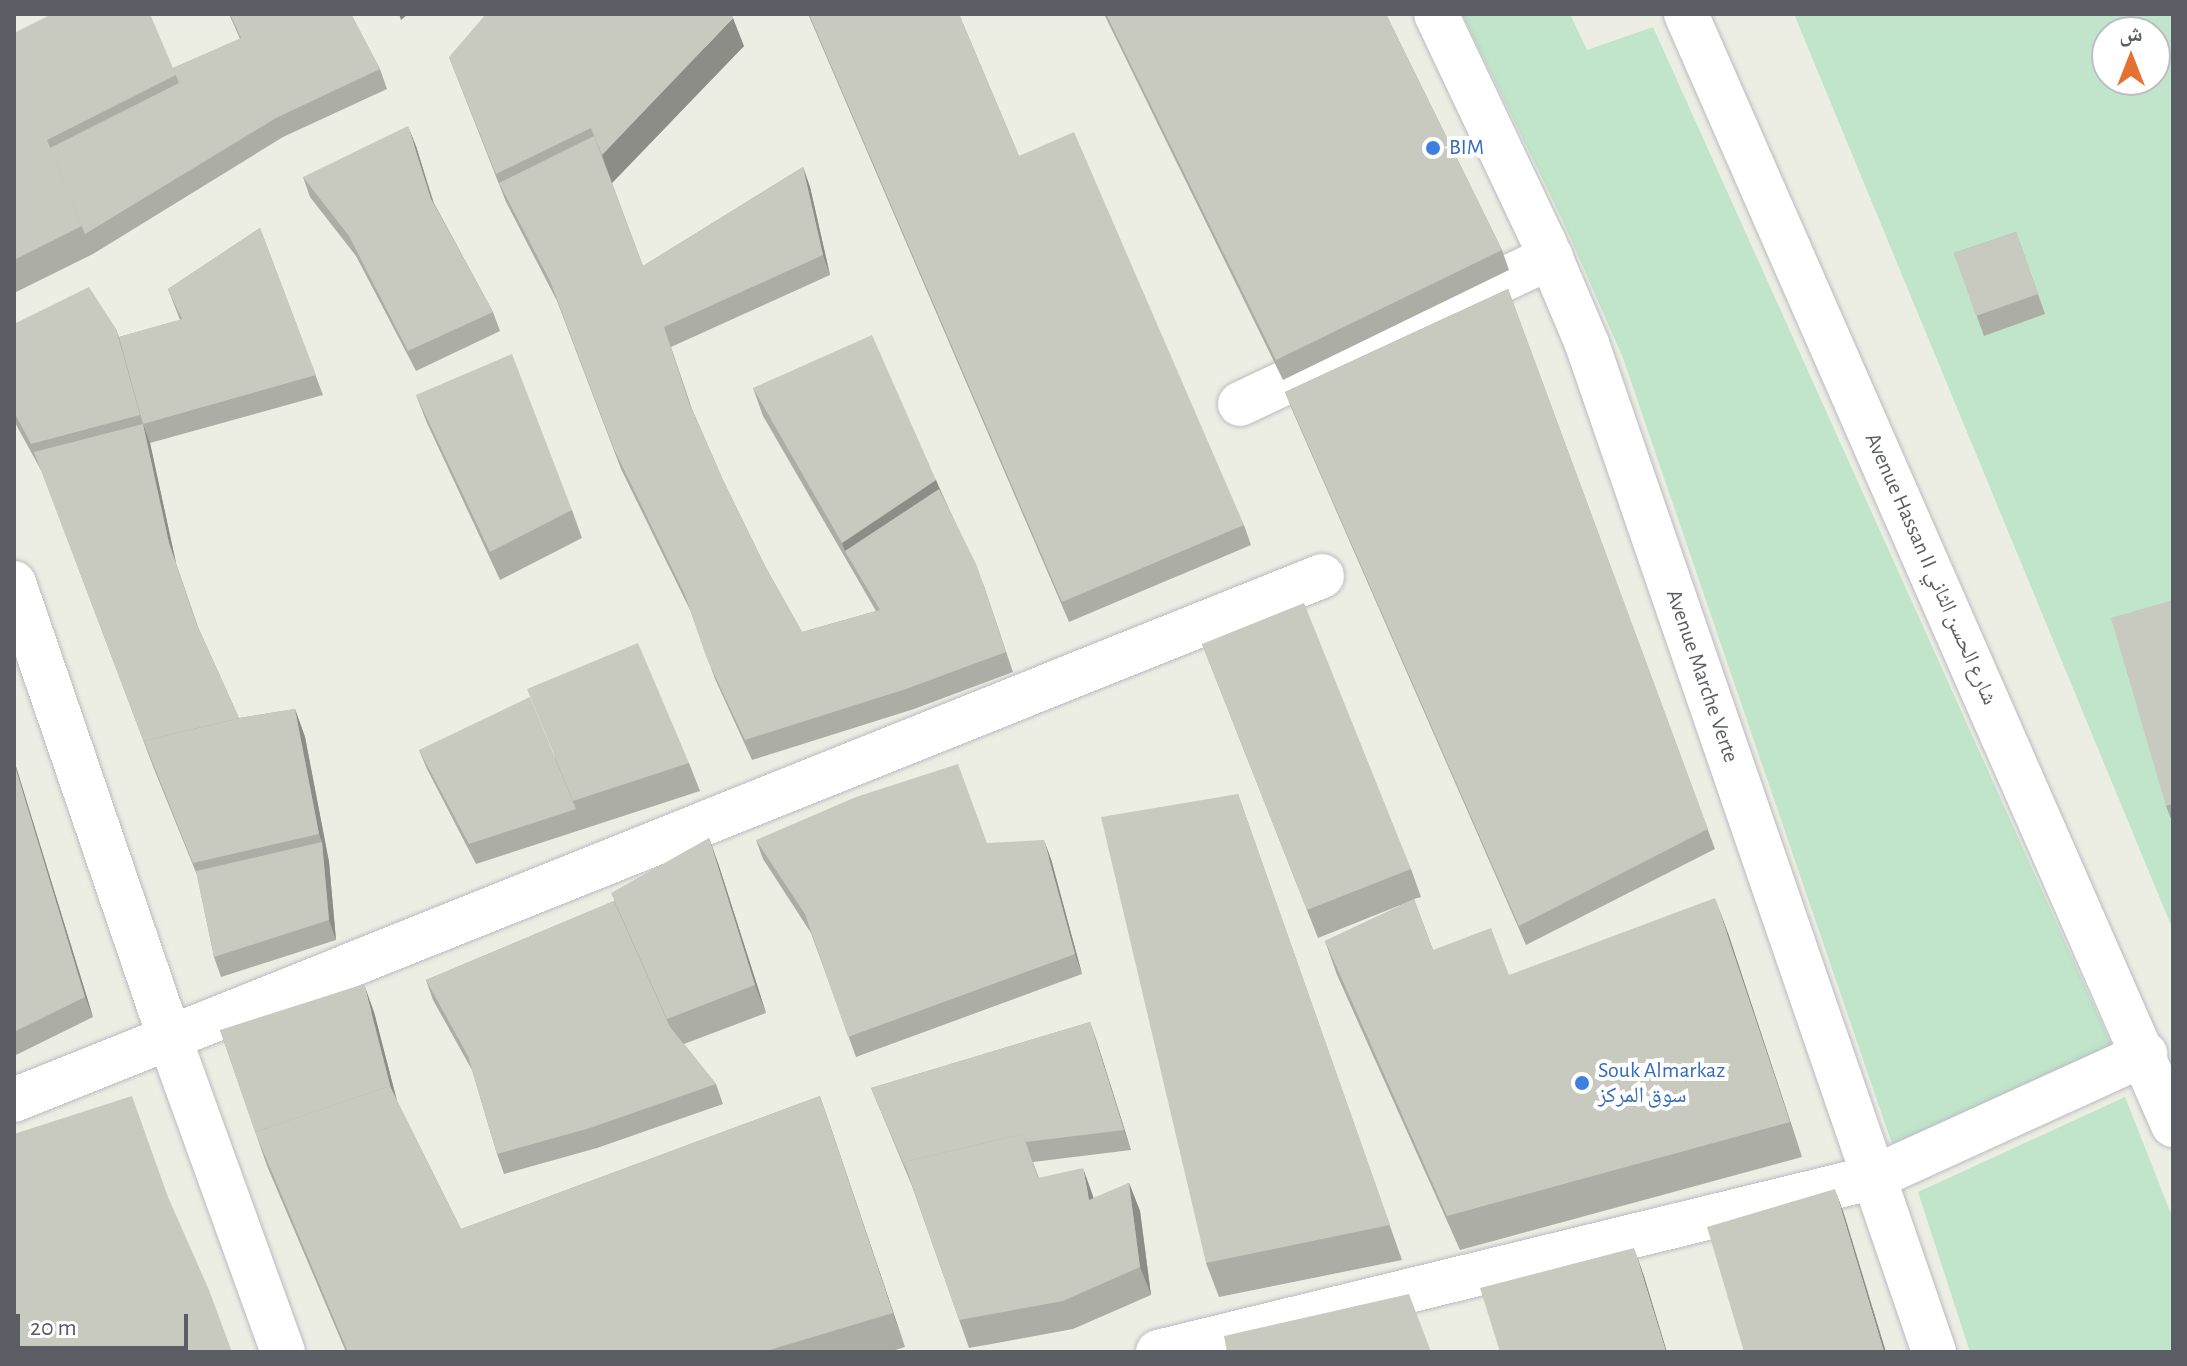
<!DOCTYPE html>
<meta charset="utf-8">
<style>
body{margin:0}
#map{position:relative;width:2187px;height:1366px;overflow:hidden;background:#edeee3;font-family:"Alegreya Sans","Noto Naskh Arabic",sans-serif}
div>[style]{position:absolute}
.green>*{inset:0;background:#c0e5ca}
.roads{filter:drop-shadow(0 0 2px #bbbbc2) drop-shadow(0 0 2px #bbbbc2)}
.minor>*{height:44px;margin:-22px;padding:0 22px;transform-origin:22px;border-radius:22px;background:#fff}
.wall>*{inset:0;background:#acada4}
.shaded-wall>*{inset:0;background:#8c8d86}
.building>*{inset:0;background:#c8c9bf}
.dots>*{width:22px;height:22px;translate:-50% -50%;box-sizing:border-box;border:4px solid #fff;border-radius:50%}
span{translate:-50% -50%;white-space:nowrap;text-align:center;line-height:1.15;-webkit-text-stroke:8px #fff;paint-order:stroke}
.shop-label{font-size:22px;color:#366cbe}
.left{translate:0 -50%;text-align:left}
.street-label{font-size:22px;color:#5b5d64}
.frame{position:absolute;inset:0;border:16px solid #5b5d64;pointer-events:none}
.north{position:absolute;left:2091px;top:16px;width:80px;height:80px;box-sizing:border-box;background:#fff;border:2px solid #bdbec1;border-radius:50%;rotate:0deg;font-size:22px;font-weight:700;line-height:32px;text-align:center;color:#5b5d64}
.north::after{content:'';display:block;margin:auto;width:28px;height:36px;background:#e57132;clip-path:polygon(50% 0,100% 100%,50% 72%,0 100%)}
.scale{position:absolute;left:16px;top:1314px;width:172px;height:36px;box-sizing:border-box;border:4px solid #5b5d64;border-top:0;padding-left:10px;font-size:24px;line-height:28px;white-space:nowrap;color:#5b5d64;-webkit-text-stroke:6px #fff;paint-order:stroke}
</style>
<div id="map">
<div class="green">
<i style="clip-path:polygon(1462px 14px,1570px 14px,1587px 50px,1653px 27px,2113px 1048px,1892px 1144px,1623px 358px,1562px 219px)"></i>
<i style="clip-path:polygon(evenodd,1794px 14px,2173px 14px,2173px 930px,1794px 14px,2107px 32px,2155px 32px,2155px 80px,2107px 80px,2107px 32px)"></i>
<i style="clip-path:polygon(2125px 1097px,2173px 1219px,2173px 1352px,1970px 1352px,1918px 1192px)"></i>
</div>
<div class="roads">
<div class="minor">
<i style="left:1436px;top:14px;width:252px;rotate:64.7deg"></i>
<i style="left:1544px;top:242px;width:111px;rotate:67.1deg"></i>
<i style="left:1587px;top:344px;width:1066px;rotate:71deg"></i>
<i style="left:1686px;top:14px;width:1213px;rotate:66.33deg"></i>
<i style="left:1240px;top:404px;width:344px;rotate:-25.3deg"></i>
<i style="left:14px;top:583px;width:480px;rotate:71.1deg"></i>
<i style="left:169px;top:1037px;width:335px;rotate:70.1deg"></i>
<i style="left:14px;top:1100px;width:1409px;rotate:-21.83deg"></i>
<i style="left:1158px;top:1352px;width:738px;rotate:-13.72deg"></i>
<i style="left:1875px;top:1177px;width:297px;rotate:-24.5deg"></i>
</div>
</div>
<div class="wall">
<i style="clip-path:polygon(229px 14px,351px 14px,380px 69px,387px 89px,283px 137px,93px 254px,14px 293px,14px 33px,173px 68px,240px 39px)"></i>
<i style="clip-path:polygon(808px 14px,959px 14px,1019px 156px,1244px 525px,1251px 545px,1069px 622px)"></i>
<i style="clip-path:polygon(1104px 14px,1386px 14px,1502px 250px,1509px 270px,1283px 380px)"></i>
<i style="clip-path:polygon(744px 46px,612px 183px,643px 266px,803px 167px,810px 187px,830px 275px,671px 347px,692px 409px,723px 480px,765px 566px,802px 632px,876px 611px,763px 416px,753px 388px,936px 480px,984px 586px,1013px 672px,914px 709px,752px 760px,715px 679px,691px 612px,621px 469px,557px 301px,506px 202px,449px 57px)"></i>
<i style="clip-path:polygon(416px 146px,434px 203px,493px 312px,500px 331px,416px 371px,356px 256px,310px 197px,303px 177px)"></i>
<i style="clip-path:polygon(260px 228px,323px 395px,150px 443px,176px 563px,198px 627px,239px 718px,295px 709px,305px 737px,329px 862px,336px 940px,221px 977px,214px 957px,197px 875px,154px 769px,42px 472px,14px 421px,14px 324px,116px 329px,119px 337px,180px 320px,168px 289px)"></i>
<i style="clip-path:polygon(2016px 232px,2045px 314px,1984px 336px,1954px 253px)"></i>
<i style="clip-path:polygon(1508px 289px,1715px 849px,1526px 945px,1293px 412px,1285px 392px)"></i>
<i style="clip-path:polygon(416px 395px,572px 510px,582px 538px,500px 580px,427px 423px)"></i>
<i style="clip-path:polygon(2173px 600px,2173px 824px,2166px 806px)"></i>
<i style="clip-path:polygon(1202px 644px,1411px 869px,1421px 897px,1414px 899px,1433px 950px,1509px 975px,1728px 933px,1802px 1157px,1460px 1250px,1337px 975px,1325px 941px,1413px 900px,1318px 938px)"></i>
<i style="clip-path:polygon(419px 750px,689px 763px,700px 791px,476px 864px,427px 769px)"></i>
<i style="clip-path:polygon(14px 760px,93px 1017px,14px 1056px)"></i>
<i style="clip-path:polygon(1238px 794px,1402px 1260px,1219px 1297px,1206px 1263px)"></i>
<i style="clip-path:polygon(709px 838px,719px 866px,766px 1013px,684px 1044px,716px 1084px,723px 1104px,597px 1148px,504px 1174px,497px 1154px,472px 1070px,433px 1000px,426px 980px,614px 901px)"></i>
<i style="clip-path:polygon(756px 840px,987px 843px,1051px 859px,1082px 974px,856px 1057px,811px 933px,763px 859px)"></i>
<i style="clip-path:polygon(374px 1012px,397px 1101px,461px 1229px,820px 1096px,905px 1347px,889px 1352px,346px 1352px,267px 1166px,220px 1030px)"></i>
<i style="clip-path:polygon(1090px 1022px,1131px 1150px,1033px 1162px,1039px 1178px,1094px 1198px,1129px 1183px,1140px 1211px,1151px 1295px,1073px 1329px,969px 1348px,912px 1186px,871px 1088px)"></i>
</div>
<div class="shaded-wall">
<i style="clip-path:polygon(399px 14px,408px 14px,401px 20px)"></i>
<i style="clip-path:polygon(733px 18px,744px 46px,612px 183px,602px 155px)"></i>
<i style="clip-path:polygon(408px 126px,416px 146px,438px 219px,431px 199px)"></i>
<i style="clip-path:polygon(803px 167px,810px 187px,830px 275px,823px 255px)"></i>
<i style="clip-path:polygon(143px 424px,150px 443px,176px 563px,169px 543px)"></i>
<i style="clip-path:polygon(936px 480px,947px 508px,845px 551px,842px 543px)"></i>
<i style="clip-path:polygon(295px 709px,305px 737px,329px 862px,336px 940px,329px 920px,322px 842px,319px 834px)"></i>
<i style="clip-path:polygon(14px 760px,93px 1017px,85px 997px,14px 763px)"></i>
<i style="clip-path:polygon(709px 838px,719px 866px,766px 1013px,755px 985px)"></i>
<i style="clip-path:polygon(1044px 840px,1051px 859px,1082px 974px,1075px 954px)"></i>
<i style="clip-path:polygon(1715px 898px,1728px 933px,1802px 1157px,1790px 1122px)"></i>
<i style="clip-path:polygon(364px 984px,374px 1012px,402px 1120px,392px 1092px)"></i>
<i style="clip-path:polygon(1090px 1022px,1097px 1042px,1131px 1150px,1124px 1130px)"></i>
<i style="clip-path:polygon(820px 1096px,832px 1131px,905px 1347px,893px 1313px)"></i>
<i style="clip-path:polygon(1083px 1168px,1093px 1196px,1100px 1227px,1089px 1200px)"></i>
<i style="clip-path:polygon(1129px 1183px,1140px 1211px,1151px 1295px,1140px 1267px)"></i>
<i style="clip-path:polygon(1835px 1189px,1845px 1217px,1886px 1352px,1884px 1352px)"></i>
<i style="clip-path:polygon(1634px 1248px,1644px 1276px,1667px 1352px,1666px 1352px)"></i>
</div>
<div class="building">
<i style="clip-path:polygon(52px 14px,150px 14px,176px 75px,47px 140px,82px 226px,14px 260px,14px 33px)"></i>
<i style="clip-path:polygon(230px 14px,351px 14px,380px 69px,276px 118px,85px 234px,50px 148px,179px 83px,173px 68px,241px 38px)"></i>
<i style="clip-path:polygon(486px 14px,732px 14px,733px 18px,602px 155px,591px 128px,496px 174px,449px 57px)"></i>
<i style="clip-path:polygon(809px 14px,959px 14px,1019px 156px,1074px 132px,1244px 525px,1062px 602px)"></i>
<i style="clip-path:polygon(1106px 14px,1386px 14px,1502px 250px,1276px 360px)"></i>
<i style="clip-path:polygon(408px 126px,431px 199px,493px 312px,408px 351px,349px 236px,303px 177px)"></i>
<i style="clip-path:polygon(594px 136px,643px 266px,803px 167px,823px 255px,664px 327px,689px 403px,723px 480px,765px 566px,802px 632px,880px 610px,845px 551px,939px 489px,977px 566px,1006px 652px,906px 689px,745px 740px,707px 659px,685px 595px,614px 449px,550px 281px,499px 183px)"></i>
<i style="clip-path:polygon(260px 228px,316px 375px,143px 424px,119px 337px,182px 319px,168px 289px)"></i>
<i style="clip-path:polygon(2016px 232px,2038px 294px,1976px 316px,1954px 253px)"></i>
<i style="clip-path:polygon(89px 287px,116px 329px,140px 415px,31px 444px,14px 412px,14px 324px)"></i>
<i style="clip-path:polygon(1508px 289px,1708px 829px,1519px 926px,1285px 392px)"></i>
<i style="clip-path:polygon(872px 335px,936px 480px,842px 543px,753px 388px)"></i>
<i style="clip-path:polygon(512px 354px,572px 510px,490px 552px,416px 395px)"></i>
<i style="clip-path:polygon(143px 424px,169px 543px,196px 623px,239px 718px,144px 741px,147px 750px,34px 452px)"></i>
<i style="clip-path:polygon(2173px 600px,2173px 804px,2166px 806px,2111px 618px)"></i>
<i style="clip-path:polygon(1304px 603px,1411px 869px,1307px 910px,1202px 644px)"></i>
<i style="clip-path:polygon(638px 643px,689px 763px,573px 801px,527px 689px)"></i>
<i style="clip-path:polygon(530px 697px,576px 809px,469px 844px,419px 750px)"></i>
<i style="clip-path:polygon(295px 709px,319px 834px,193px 863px,144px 741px,240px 718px)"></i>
<i style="clip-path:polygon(14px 763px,85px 997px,14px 1032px)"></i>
<i style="clip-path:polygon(958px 764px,987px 843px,1044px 840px,1075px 954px,848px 1037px,805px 914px,756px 840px,856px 797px)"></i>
<i style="clip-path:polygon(1238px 794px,1390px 1225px,1206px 1263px,1101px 817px)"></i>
<i style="clip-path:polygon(709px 838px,755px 985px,667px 1019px,611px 893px)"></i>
<i style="clip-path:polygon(322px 842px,329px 920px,214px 957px,196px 871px)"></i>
<i style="clip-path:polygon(1715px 898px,1790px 1122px,1447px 1216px,1325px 941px,1414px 899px,1433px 950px,1491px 928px,1509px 975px)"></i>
<i style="clip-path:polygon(614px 901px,670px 1027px,716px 1084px,590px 1128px,497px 1154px,468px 1056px,426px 980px)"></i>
<i style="clip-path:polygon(364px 984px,391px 1089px,390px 1086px,255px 1132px,220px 1030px)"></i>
<i style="clip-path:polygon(1090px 1022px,1124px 1130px,1026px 1142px,1023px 1134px,904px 1162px,906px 1169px,871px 1088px)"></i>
<i style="clip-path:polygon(390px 1086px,461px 1229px,820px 1096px,893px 1313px,763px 1352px,348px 1352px,255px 1132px)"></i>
<i style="clip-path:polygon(132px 1096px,168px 1197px,209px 1290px,232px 1352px,14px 1352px,14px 1134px)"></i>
<i style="clip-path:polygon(1023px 1134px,1038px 1178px,1083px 1168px,1089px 1200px,1129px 1183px,1140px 1267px,1063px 1301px,959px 1320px,904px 1162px)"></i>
<i style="clip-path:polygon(1835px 1189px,1884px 1352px,1744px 1352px,1707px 1227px)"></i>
<i style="clip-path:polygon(1634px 1248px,1666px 1352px,1500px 1352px,1480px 1288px)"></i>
<i style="clip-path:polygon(1409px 1294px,1431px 1352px,1227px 1352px,1224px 1336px)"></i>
</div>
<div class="dots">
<i style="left:1433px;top:148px;background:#3f7fe0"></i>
<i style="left:1582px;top:1083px;background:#3f7fe0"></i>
</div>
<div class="shop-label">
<span class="left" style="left:1449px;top:148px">BIM</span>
<span class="left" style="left:1598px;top:1083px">Souk Almarkaz<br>سوق المركز</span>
</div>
<div class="street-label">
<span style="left:1931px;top:569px;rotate:66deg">Avenue Hassan II شارع الحسن الثاني</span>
<span style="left:1702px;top:676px;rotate:71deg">Avenue Marche Verte</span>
</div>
<div class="frame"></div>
<div class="north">ش</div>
<div class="scale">20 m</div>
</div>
